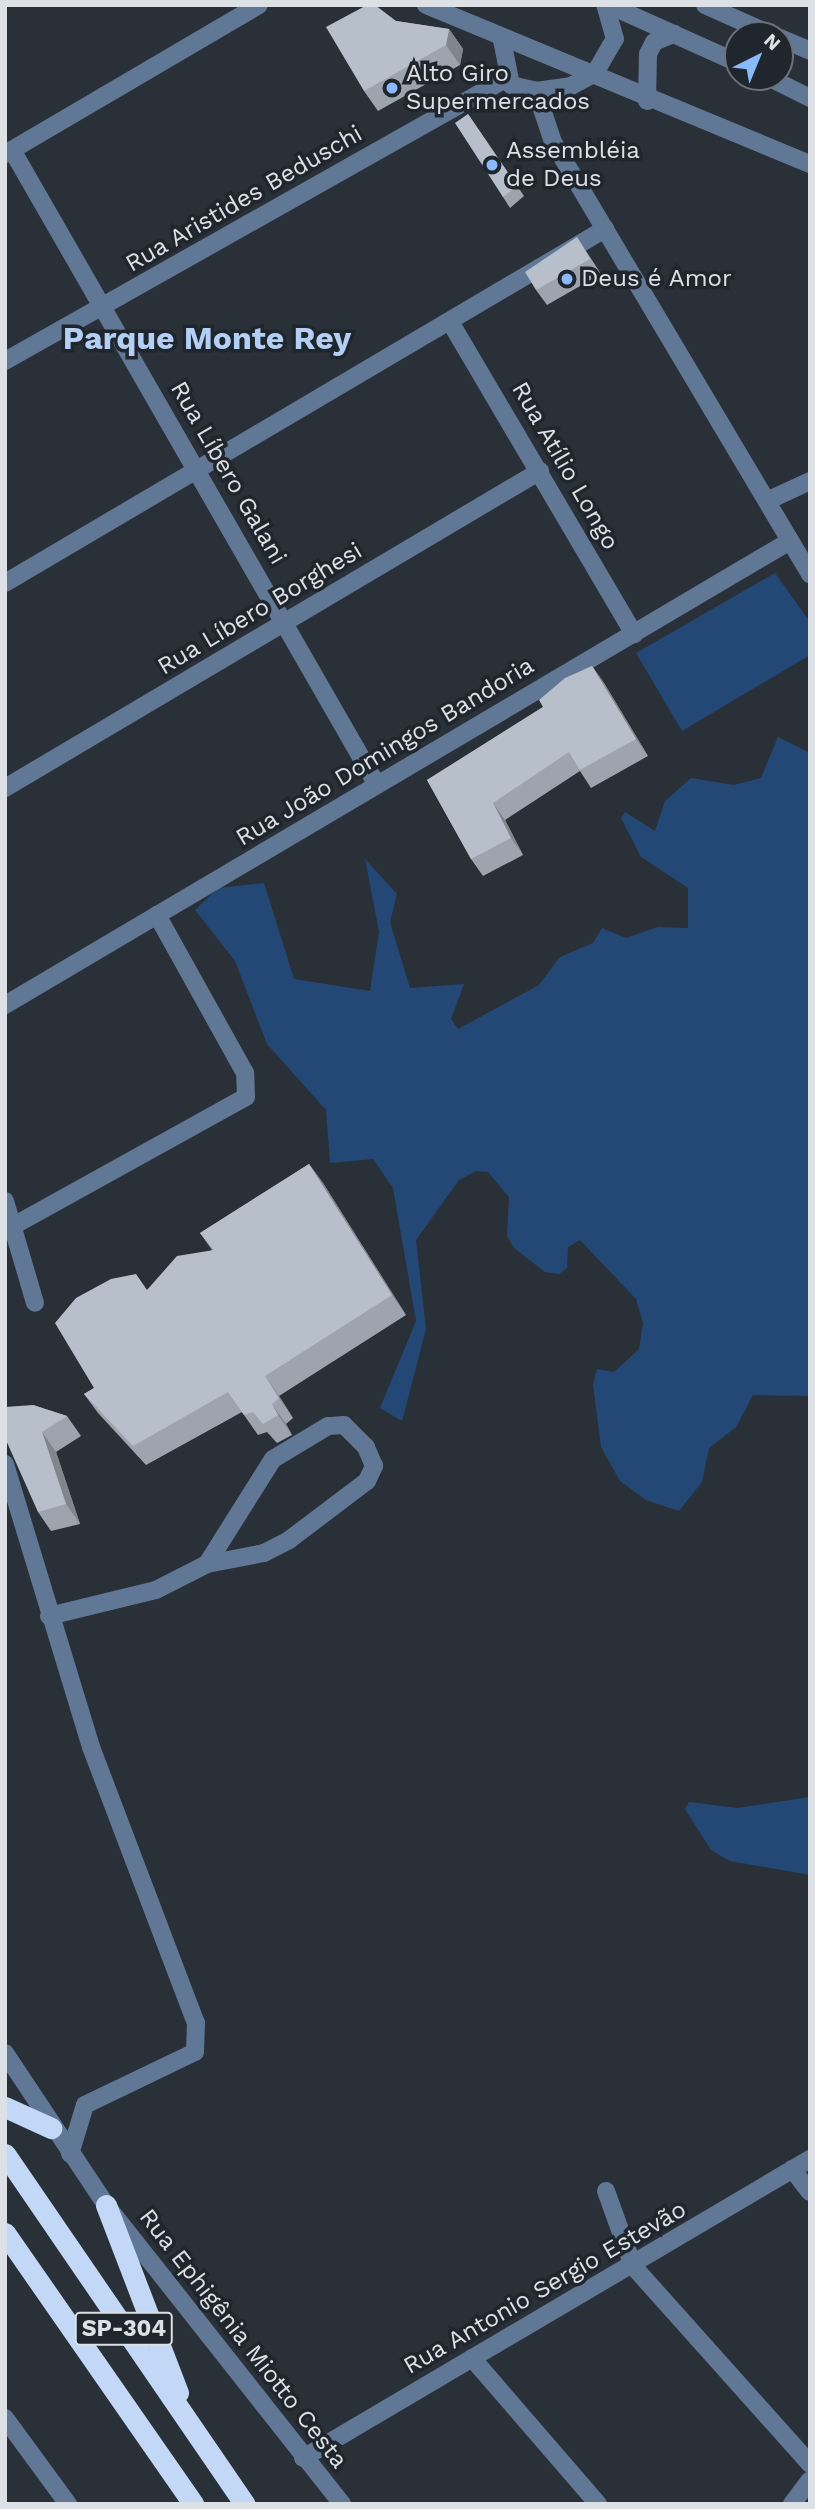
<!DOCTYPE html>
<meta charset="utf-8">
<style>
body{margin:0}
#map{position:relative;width:815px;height:2509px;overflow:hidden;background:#2a3038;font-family:"Work Sans",sans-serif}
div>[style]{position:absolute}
.green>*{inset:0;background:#244875}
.minor>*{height:18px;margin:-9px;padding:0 9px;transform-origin:9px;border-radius:9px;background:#607795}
.highway>*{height:21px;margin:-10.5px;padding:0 10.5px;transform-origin:10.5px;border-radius:10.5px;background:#c2d8f6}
.wall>*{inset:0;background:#9da4ae}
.shaded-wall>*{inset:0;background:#80868d}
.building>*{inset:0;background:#b7bfca}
.dots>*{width:19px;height:19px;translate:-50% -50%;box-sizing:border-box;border:4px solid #20262e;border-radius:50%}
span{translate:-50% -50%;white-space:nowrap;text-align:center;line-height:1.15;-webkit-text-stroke:7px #20262e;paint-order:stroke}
.shield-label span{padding:2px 5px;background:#20262e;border:2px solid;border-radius:5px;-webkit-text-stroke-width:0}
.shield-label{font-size:23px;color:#dde1e6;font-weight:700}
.poi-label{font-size:24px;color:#dde1e6}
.left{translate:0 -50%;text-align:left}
.street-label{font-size:24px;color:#dde1e6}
.district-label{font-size:32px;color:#b3cff4;font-weight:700}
.frame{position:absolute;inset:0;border:7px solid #dde1e6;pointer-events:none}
.north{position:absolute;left:724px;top:21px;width:70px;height:70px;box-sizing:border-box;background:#20262e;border:2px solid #6c7178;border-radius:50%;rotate:43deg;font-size:19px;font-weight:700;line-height:28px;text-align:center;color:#dde1e6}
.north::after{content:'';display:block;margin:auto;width:24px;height:32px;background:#88bafc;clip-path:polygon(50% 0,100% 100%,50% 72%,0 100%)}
</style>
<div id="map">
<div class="green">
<i style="clip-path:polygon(775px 573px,810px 622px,810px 655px,682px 731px,636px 653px)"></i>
<i style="clip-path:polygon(778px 737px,810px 753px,810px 1396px,753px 1395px,736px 1427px,709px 1448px,702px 1482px,679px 1511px,646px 1500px,620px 1481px,601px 1447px,593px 1384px,597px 1369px,614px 1372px,639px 1349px,643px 1323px,636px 1299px,580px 1240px,568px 1247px,567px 1268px,559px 1274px,545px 1272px,514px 1248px,507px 1236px,509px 1197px,488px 1172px,476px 1171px,459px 1180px,416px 1240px,426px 1329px,402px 1421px,380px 1408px,416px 1321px,393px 1188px,373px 1159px,330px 1163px,326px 1110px,267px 1044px,235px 961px,195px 910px,218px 888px,264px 883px,294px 979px,370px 991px,379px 932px,365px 859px,397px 894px,390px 922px,410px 988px,464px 984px,451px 1019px,458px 1029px,539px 985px,560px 957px,593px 943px,602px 928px,626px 938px,658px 927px,688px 928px,688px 888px,641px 857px,621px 818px,625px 812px,655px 831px,665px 801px,691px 778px,734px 785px,761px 778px)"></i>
<i style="clip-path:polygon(810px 1797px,810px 1875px,730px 1861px,711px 1850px,685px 1809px,689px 1802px,738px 1808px)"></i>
</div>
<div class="minor">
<i style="left:426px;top:5px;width:416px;rotate:22.5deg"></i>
<i style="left:609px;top:5px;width:141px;rotate:24.2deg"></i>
<i style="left:705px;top:5px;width:73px;rotate:24.1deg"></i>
<i style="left:780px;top:38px;width:33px;rotate:23deg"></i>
<i style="left:502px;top:40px;width:46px;rotate:78.7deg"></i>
<i style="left:511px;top:85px;width:26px;rotate:13deg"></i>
<i style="left:536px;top:91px;width:35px;rotate:-8deg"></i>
<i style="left:571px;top:86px;width:27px;rotate:-28deg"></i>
<i style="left:595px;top:73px;width:39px;rotate:-60deg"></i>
<i style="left:615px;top:39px;width:35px;rotate:-106deg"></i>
<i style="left:768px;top:77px;width:47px;rotate:26.6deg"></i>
<i style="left:536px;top:91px;width:54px;rotate:71.6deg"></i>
<i style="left:553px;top:142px;width:503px;rotate:59.25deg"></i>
<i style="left:647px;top:101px;width:47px;rotate:-88.8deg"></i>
<i style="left:648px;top:54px;width:13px;rotate:-63deg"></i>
<i style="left:654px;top:42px;width:22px;rotate:-22deg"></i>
<i style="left:12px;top:150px;width:732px;rotate:60.11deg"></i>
<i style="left:5px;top:154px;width:294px;rotate:-30.4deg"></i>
<i style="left:452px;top:325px;width:359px;rotate:59.5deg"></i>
<i style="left:5px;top:361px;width:574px;rotate:-29.42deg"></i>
<i style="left:769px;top:500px;width:45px;rotate:-24.9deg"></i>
<i style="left:5px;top:583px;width:697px;rotate:-30.54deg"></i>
<i style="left:5px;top:788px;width:622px;rotate:-30.65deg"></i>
<i style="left:5px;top:1005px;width:912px;rotate:-30.59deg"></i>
<i style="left:5px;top:1201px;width:106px;rotate:73.6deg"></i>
<i style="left:13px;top:1226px;width:266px;rotate:-29deg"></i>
<i style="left:246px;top:1097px;width:24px;rotate:-92deg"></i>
<i style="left:245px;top:1073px;width:181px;rotate:-119.1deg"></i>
<i style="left:5px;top:1464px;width:296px;rotate:73.1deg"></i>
<i style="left:91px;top:1747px;width:295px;rotate:69.2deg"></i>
<i style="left:196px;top:2023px;width:29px;rotate:92deg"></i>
<i style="left:195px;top:2052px;width:122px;rotate:154.3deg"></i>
<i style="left:85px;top:2105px;width:51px;rotate:107deg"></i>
<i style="left:49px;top:1616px;width:110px;rotate:-13.7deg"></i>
<i style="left:156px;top:1590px;width:57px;rotate:-27deg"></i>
<i style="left:207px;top:1564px;width:58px;rotate:-10.9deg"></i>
<i style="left:264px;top:1553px;width:28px;rotate:-27deg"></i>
<i style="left:289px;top:1540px;width:98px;rotate:-37.1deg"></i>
<i style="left:367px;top:1481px;width:17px;rotate:-65deg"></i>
<i style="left:374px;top:1466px;width:21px;rotate:-113deg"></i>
<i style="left:366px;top:1447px;width:31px;rotate:-135deg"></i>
<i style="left:344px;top:1425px;width:16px;rotate:176deg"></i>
<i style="left:328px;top:1426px;width:64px;rotate:149deg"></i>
<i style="left:273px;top:1459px;width:124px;rotate:122.2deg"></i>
<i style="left:5px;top:2053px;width:182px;rotate:56.4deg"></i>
<i style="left:106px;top:2205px;width:381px;rotate:51.7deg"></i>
<i style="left:792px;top:2169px;width:29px;rotate:52deg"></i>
<i style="left:606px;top:2191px;width:80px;rotate:70.2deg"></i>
<i style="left:633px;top:2266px;width:266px;rotate:48.2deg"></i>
<i style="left:472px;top:2358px;width:193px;rotate:49.2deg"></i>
<i style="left:5px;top:2418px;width:107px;rotate:53.8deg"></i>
<i style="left:303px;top:2458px;width:589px;rotate:-30.53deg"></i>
<i style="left:792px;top:2504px;width:30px;rotate:-53deg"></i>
</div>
<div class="highway">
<i style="left:5px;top:2107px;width:51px;rotate:24.5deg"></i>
<i style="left:5px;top:2154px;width:424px;rotate:55.6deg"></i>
<i style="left:106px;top:2205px;width:201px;rotate:69deg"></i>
<i style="left:5px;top:2233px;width:330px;rotate:55.2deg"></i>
</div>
<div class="wall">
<i style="clip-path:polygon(396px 21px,449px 29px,463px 49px,460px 65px,378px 111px,364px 91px)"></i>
<i style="clip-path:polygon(468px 114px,524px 196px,510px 208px,503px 197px)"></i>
<i style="clip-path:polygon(577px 237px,601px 274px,547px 305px,536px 290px)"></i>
<i style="clip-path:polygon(592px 666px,604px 683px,648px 756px,591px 788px,580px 771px,505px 820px,523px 855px,483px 876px,471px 859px,427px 780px,543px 707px)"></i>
<i style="clip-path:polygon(309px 1164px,323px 1183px,406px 1315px,279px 1396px,293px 1418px,286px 1424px,292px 1435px,277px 1443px,267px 1432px,258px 1435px,242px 1412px,146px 1465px,98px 1413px,84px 1394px,94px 1388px,147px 1290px,212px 1250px,200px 1233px)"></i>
<i style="clip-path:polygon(33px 1405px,67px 1416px,81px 1436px,56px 1452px,80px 1524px,51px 1531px,38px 1512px)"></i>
</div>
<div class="shaded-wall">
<i style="clip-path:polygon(449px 29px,463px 49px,460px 65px,446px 45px)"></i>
<i style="clip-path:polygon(592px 666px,604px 683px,648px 756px,636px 739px)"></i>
<i style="clip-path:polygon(493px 803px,505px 820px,523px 855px,511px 838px)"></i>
<i style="clip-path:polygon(309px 1164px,323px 1183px,406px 1315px,392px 1295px)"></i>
<i style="clip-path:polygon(265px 1376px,279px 1396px,293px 1418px,279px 1398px)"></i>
<i style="clip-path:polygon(272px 1404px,286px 1424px,292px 1435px,278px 1415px)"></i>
<i style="clip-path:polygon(42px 1432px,56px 1452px,80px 1524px,66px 1504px)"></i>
</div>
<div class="building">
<i style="clip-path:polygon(367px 5px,375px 5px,396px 21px,449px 29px,446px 45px,364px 91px,326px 27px)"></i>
<i style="clip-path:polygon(468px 114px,517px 186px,503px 197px,455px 123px)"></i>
<i style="clip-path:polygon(577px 237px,590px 259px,536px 290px,525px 272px)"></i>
<i style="clip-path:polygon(592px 666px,636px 739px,580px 770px,569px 752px,493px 803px,511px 838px,471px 859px,427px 780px,543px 707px,539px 700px,565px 678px)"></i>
<i style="clip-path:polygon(309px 1164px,392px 1295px,265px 1376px,279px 1398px,272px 1404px,278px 1415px,263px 1424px,253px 1412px,244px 1415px,228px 1392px,133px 1446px,84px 1394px,94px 1388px,55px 1323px,76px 1298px,111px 1279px,136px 1274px,147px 1290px,177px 1256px,214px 1250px,200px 1233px)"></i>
<i style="clip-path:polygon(33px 1405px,67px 1416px,42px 1432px,66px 1504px,38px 1512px,5px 1438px,5px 1407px)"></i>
</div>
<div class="dots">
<i style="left:392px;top:88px;background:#88bafc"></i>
<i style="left:492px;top:165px;background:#88bafc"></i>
<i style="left:567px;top:279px;background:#88bafc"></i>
</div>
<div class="shield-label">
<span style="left:124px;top:2329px">SP-304</span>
</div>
<div class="poi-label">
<span class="left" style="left:406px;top:88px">Alto Giro<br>Supermercados</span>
<span class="left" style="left:506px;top:165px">Assembléia<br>de Deus</span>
<span class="left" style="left:581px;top:279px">Deus é Amor</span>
</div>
<div class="street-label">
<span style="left:244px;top:199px;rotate:-30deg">Rua Aristides Beduschi</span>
<span style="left:565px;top:466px;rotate:60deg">Rua Atílio Longo</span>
<span style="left:228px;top:473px;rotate:60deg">Rua Líbero Galani</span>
<span style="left:260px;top:609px;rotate:-31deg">Rua Líbero Borghesi</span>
<span style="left:385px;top:752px;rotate:-31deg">Rua João Domingos Bandoria</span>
<span style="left:545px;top:2288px;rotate:-30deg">Rua Antonio Sergio Estevão</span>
<span style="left:243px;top:2339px;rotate:52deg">Rua Ephigênia Miotto Cesta</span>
</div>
<div class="district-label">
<span style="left:207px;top:338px">Parque Monte Rey</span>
</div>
<div class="frame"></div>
<div class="north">N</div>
</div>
